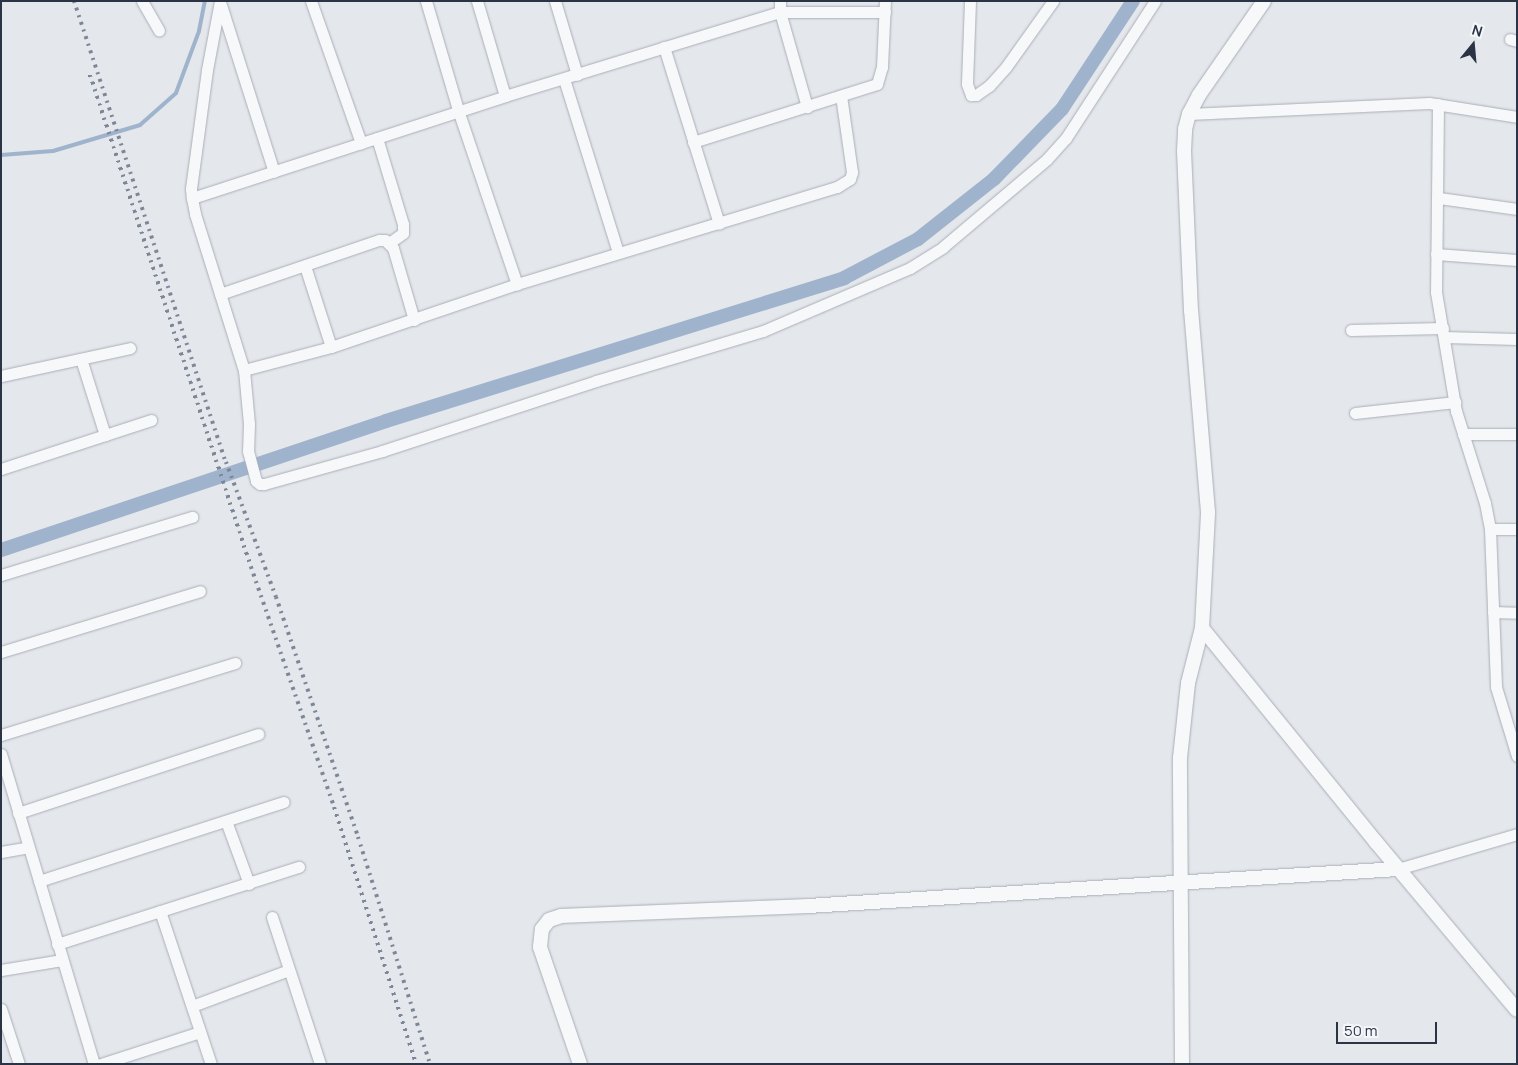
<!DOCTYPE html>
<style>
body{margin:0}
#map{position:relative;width:1518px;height:1065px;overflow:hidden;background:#e4e7ec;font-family:Manrope,sans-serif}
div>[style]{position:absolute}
.stream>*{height:4px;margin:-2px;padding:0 2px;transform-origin:2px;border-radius:2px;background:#9fb4cc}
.canal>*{height:14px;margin:-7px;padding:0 7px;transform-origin:7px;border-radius:7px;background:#9fb4cc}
.roads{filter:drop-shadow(0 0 1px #a9aeb7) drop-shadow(0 0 1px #a9aeb7)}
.minor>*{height:11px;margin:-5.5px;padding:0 5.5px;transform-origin:5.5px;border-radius:5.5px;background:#f7f8fa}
.tertiary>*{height:14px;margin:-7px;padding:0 7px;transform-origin:7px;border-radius:7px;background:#f7f8fa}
.rail>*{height:4px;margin-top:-2px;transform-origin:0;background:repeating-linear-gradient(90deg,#7d8696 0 2.5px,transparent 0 7.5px)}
span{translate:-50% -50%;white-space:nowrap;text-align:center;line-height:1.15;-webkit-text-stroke:4.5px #f4f6f9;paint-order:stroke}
.frame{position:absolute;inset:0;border:2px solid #2b3445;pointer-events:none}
.north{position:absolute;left:1448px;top:20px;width:50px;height:50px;-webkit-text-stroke:4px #f4f6f9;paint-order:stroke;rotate:17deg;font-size:14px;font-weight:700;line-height:20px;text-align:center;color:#2b3445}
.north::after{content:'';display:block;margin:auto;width:18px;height:22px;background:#2b3445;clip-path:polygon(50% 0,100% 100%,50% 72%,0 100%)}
.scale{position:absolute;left:1336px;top:1022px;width:101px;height:22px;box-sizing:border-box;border:2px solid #2b3445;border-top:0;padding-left:6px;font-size:15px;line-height:18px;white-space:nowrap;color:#2b3445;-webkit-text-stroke:4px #f4f6f9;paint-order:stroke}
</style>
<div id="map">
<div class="stream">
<i style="left:1px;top:155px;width:52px;rotate:-4.4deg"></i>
<i style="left:53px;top:151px;width:91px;rotate:-16.6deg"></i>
<i style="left:140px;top:125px;width:48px;rotate:-41.6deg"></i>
<i style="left:176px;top:93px;width:66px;rotate:-69.6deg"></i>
<i style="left:199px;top:31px;width:31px;rotate:-79deg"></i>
</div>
<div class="canal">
<i style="left:1px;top:550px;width:406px;rotate:-18.5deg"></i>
<i style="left:386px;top:421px;width:480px;rotate:-17.3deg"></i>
<i style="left:844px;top:278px;width:84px;rotate:-27.8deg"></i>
<i style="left:918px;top:239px;width:97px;rotate:-38.3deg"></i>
<i style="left:994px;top:179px;width:98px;rotate:-45.8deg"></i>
<i style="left:1062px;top:109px;width:129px;rotate:-56.7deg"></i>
</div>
<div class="roads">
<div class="minor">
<i style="left:142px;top:1px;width:34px;rotate:60deg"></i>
<i style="left:220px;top:1px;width:70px;rotate:100.7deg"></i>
<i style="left:207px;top:70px;width:120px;rotate:97.7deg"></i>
<i style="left:191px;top:189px;width:9px;rotate:84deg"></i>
<i style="left:192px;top:198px;width:16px;rotate:79deg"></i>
<i style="left:195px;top:214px;width:164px;rotate:72.6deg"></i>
<i style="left:244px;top:370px;width:54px;rotate:84.7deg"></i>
<i style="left:249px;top:424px;width:27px;rotate:92deg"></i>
<i style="left:248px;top:451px;width:31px;rotate:75deg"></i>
<i style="left:256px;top:481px;width:5px;rotate:37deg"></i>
<i style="left:260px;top:484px;width:4px"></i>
<i style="left:264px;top:484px;width:123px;rotate:-15.6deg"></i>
<i style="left:382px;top:451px;width:225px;rotate:-18.1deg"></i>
<i style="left:596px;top:381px;width:174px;rotate:-16.7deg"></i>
<i style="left:763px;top:331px;width:160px;rotate:-23.2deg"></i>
<i style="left:910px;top:268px;width:39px;rotate:-32deg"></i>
<i style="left:943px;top:247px;width:136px;rotate:-40.2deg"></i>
<i style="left:1047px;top:159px;width:28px;rotate:-48deg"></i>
<i style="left:1066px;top:138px;width:163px;rotate:-57deg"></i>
<i style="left:311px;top:1px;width:151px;rotate:70.6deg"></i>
<i style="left:426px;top:1px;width:117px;rotate:73.6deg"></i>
<i style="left:459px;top:113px;width:181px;rotate:71.3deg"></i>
<i style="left:477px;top:1px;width:99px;rotate:73.6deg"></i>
<i style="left:555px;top:1px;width:77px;rotate:73.4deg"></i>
<i style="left:780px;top:1px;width:11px;rotate:90deg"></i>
<i style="left:780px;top:12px;width:99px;rotate:74.1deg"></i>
<i style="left:970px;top:1px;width:83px;rotate:92.1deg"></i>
<i style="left:967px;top:84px;width:12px;rotate:70deg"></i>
<i style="left:971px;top:95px;width:5px"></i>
<i style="left:976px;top:95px;width:16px;rotate:-35deg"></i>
<i style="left:989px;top:86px;width:25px;rotate:-48deg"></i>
<i style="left:1006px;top:67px;width:81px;rotate:-54.5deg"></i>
<i style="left:221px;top:5px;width:175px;rotate:72.4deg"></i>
<i style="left:1510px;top:39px;width:7px;rotate:16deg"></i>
<i style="left:664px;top:47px;width:185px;rotate:72.7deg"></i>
<i style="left:564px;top:79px;width:181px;rotate:72.7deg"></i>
<i style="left:1438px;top:104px;width:188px;rotate:90.6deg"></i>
<i style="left:1436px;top:292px;width:121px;rotate:80.5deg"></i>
<i style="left:1456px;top:411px;width:96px;rotate:72.5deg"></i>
<i style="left:1485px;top:503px;width:26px;rotate:79deg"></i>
<i style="left:1490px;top:529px;width:158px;rotate:87.8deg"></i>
<i style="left:1496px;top:687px;width:72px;rotate:73.1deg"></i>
<i style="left:1189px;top:114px;width:240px;rotate:-2.6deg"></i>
<i style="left:1429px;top:103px;width:89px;rotate:9deg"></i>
<i style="left:377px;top:138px;width:90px;rotate:73.2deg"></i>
<i style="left:403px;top:224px;width:9px;rotate:90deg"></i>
<i style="left:403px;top:233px;width:17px;rotate:144deg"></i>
<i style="left:693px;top:142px;width:193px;rotate:-17.5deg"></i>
<i style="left:877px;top:84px;width:18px;rotate:-74deg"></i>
<i style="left:882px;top:67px;width:66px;rotate:-87.4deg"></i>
<i style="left:192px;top:198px;width:329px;rotate:-18deg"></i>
<i style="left:505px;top:96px;width:288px;rotate:-17deg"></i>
<i style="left:780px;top:12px;width:105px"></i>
<i style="left:1439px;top:198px;width:79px;rotate:8deg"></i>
<i style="left:1436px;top:254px;width:81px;rotate:4.2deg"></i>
<i style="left:305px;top:266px;width:85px;rotate:72.2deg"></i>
<i style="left:220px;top:294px;width:168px;rotate:-18.8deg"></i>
<i style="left:379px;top:240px;width:6px"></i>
<i style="left:385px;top:240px;width:11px;rotate:45deg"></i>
<i style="left:393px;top:248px;width:75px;rotate:73.7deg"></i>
<i style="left:1351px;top:330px;width:92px;rotate:-1.2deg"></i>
<i style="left:1444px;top:337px;width:73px;rotate:1.6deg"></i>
<i style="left:81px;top:359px;width:80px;rotate:72.5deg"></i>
<i style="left:244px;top:370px;width:90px;rotate:-14.8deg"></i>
<i style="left:331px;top:347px;width:196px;rotate:-18.7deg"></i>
<i style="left:517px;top:284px;width:334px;rotate:-16.9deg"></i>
<i style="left:837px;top:187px;width:15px;rotate:-32deg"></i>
<i style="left:850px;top:179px;width:7px;rotate:-74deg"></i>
<i style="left:852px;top:172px;width:77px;rotate:-98.2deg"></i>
<i style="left:1px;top:376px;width:132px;rotate:-12.2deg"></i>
<i style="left:1355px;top:413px;width:101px;rotate:-6.3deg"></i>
<i style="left:1463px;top:434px;width:54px"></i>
<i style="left:1px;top:469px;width:158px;rotate:-18.1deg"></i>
<i style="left:1490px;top:529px;width:27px"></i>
<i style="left:1px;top:575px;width:200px;rotate:-16.9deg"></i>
<i style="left:1493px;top:612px;width:24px;rotate:2deg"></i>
<i style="left:1px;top:652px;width:208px;rotate:-17deg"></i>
<i style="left:1px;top:735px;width:245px;rotate:-17.1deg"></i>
<i style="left:1px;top:754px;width:324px;rotate:73.3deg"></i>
<i style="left:18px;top:813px;width:253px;rotate:-18.2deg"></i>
<i style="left:226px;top:821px;width:67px;rotate:69.9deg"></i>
<i style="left:1px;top:852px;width:27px;rotate:-10deg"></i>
<i style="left:1398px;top:869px;width:124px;rotate:-16.4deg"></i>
<i style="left:39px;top:881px;width:257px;rotate:-17.9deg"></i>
<i style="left:160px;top:911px;width:161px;rotate:71.6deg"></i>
<i style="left:272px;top:917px;width:155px;rotate:71.9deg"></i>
<i style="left:57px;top:944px;width:254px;rotate:-17.7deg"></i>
<i style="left:1px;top:970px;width:62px;rotate:-9.3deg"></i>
<i style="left:192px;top:1006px;width:103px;rotate:-20.4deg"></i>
<i style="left:1px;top:1009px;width:58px;rotate:71.9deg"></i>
<i style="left:101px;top:1064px;width:104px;rotate:-17.9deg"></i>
</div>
<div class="tertiary">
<i style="left:1202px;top:628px;width:276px;rotate:50.9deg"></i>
<i style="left:1376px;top:842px;width:219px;rotate:50deg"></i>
<i style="left:580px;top:1064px;width:124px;rotate:-108.9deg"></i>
<i style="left:540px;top:947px;width:18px;rotate:-84deg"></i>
<i style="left:542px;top:929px;width:11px;rotate:-52deg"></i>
<i style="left:549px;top:920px;width:13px;rotate:-18deg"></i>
<i style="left:561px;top:916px;width:247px;rotate:-2.3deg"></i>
<i style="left:808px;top:906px;width:591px;rotate:-3.59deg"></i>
<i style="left:1182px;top:1064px;width:306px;rotate:-90.4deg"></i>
<i style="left:1180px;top:758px;width:75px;rotate:-83.9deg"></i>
<i style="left:1188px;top:683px;width:57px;rotate:-75.7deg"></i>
<i style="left:1202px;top:628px;width:116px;rotate:-87deg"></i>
<i style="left:1208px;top:512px;width:202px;rotate:-94.8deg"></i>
<i style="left:1191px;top:311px;width:160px;rotate:-92.5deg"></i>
<i style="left:1184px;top:151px;width:22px;rotate:-87deg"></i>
<i style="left:1185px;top:129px;width:16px;rotate:-75deg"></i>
<i style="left:1189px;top:114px;width:21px;rotate:-62deg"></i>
<i style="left:1199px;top:95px;width:114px;rotate:-55.3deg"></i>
</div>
</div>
<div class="rail">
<i style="left:74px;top:1px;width:485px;rotate:71.8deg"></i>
<i style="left:226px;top:462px;width:144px;rotate:69.7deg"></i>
<i style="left:276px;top:597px;width:254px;rotate:71.1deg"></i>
<i style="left:358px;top:837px;width:238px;rotate:72.4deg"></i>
<i style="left:90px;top:75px;width:518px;rotate:71.88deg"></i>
<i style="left:251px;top:567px;width:254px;rotate:70.9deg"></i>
<i style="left:334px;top:807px;width:270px;rotate:72.3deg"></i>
</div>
<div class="frame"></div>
<div class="north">N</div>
<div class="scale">50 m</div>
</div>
